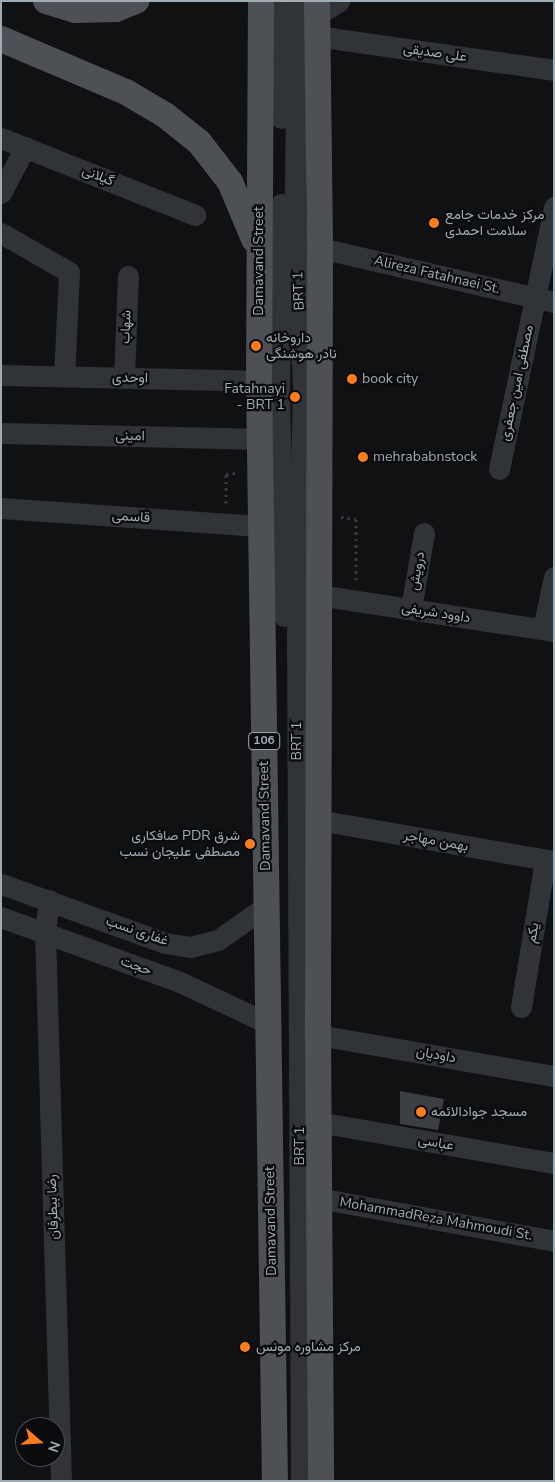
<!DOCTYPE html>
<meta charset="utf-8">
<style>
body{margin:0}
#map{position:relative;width:555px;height:1482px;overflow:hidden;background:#101112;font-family:"Nunito Sans",Vazirmatn,sans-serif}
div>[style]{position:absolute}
.building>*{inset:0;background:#3c3f42}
.path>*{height:3px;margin-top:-1.5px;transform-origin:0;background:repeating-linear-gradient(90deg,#373b3e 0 2.5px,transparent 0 6.5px)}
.minor>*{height:21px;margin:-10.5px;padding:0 10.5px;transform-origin:10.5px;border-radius:10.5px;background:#313437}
.major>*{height:26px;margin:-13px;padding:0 13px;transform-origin:13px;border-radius:13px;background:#4d5156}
.dots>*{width:14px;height:14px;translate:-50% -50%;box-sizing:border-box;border:2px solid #0b0c0d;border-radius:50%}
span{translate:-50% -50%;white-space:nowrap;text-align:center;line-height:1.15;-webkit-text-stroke:4.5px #0b0c0d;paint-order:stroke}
.shield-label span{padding:1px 4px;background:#0b0c0d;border:1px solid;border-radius:4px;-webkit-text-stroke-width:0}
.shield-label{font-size:12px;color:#a1abb4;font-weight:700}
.street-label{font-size:14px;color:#a1abb4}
.poi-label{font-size:14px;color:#a1abb4}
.left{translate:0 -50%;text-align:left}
.right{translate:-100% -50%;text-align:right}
.frame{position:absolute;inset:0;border:2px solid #a1abb4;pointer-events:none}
.north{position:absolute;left:15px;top:1417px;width:50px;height:50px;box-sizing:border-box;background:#0b0c0d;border:1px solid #474c50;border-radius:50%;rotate:109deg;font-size:14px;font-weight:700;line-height:20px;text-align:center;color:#a1abb4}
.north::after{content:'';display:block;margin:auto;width:18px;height:22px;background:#fd7d1d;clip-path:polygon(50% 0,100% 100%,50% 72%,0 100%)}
</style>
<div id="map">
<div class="building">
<i style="clip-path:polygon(400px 1091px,444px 1099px,438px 1130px,400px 1124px)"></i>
</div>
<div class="path">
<i style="left:226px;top:503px;width:29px;rotate:-90deg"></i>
<i style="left:226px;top:474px;width:12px;rotate:-5deg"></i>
<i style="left:341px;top:517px;width:15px;rotate:8deg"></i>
<i style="left:356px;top:519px;width:61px;rotate:90deg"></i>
</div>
<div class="minor">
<i style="left:281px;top:1px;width:117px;rotate:90deg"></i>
<i style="left:297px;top:1px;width:203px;rotate:90.6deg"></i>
<i style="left:295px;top:204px;width:185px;rotate:87.5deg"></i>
<i style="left:303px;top:389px;width:250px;rotate:91.4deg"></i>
<i style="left:297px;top:639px;width:842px;rotate:89.73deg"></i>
<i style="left:317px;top:15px;width:26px;rotate:-32deg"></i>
<i style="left:316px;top:36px;width:240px;rotate:8.1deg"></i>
<i style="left:1px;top:138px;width:209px;rotate:21.6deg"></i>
<i style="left:1px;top:193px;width:52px;rotate:-62.4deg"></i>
<i style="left:281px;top:204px;width:191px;rotate:90.6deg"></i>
<i style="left:279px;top:395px;width:221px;rotate:88.7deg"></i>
<i style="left:1px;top:233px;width:78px;rotate:29.8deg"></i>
<i style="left:69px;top:272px;width:105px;rotate:92.7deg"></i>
<i style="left:320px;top:248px;width:240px;rotate:13deg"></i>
<i style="left:1px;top:375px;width:258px;rotate:1.3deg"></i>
<i style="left:124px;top:378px;width:102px;rotate:-87.8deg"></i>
<i style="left:1px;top:433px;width:259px;rotate:1.3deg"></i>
<i style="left:499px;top:469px;width:268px;rotate:-78.1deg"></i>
<i style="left:1px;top:508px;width:261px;rotate:4deg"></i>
<i style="left:318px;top:595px;width:239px;rotate:8.7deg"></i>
<i style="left:411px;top:609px;width:77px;rotate:-80.3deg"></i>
<i style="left:543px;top:629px;width:53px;rotate:-78.1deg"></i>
<i style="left:318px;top:820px;width:240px;rotate:9.9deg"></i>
<i style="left:1px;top:884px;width:174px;rotate:19.8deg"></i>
<i style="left:165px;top:943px;width:25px;rotate:9deg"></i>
<i style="left:190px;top:947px;width:29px;rotate:-14deg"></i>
<i style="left:218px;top:940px;width:59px;rotate:-35.3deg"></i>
<i style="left:49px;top:900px;width:32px;rotate:97deg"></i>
<i style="left:45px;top:932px;width:549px;rotate:88.33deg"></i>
<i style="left:1px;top:917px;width:190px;rotate:20deg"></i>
<i style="left:180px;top:982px;width:96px;rotate:25.2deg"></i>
<i style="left:521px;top:1007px;width:149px;rotate:-80.7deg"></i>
<i style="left:318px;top:1035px;width:240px;rotate:9.9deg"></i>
<i style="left:318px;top:1122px;width:240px;rotate:9.9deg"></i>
<i style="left:318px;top:1198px;width:240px;rotate:10.3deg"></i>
</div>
<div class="major">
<i style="left:46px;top:1px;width:31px;rotate:17deg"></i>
<i style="left:76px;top:10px;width:40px;rotate:-1.4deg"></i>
<i style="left:116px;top:9px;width:22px;rotate:-22deg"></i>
<i style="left:261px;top:1px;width:380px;rotate:90.3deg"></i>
<i style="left:259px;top:381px;width:1100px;rotate:89.17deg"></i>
<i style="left:317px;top:1px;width:247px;rotate:89.3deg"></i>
<i style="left:320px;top:248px;width:787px;rotate:90.15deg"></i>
<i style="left:318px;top:1035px;width:446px;rotate:89.6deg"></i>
<i style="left:1px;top:39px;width:136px;rotate:23deg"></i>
<i style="left:126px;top:92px;width:45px;rotate:30.5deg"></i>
<i style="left:165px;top:115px;width:43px;rotate:38.5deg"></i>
<i style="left:199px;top:142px;width:51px;rotate:52.2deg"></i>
<i style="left:230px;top:182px;width:62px;rotate:67.2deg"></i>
</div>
<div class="dots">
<i style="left:434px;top:223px;background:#fd7d1d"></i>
<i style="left:256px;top:346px;background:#fd7d1d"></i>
<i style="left:352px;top:379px;background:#fd7d1d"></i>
<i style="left:295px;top:397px;background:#fd7d1d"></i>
<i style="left:363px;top:457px;background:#fd7d1d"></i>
<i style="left:250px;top:844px;background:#fd7d1d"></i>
<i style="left:421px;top:1112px;background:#fd7d1d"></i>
<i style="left:245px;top:1347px;background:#fd7d1d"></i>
</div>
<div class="shield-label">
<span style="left:264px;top:741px">106</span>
</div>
<div class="street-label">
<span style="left:435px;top:53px;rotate:8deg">علی صدیقی</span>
<span style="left:98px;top:176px;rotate:22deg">گیلانی</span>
<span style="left:259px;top:261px;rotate:-90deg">Damavand Street</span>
<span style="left:437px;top:275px;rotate:13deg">Alireza Fatahnaei St.</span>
<span style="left:299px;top:291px;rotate:-92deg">BRT 1</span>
<span style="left:126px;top:327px;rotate:-88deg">شهاب</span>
<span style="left:130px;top:378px;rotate:1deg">اوحدی</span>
<span style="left:517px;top:383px;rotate:-78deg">مصطفی امین جعفری</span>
<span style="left:130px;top:436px;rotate:1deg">امینی</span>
<span style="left:131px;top:517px;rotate:4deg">قاسمی</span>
<span style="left:417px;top:571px;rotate:-80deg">درویش</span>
<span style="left:436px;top:613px;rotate:9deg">داوود شریفی</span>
<span style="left:297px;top:741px;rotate:-90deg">BRT 1</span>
<span style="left:265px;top:816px;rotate:-91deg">Damavand Street</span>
<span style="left:436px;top:841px;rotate:10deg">بهمن مهاجر</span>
<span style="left:137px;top:931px;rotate:19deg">غفاری نسب</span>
<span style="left:533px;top:933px;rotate:-81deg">یکم</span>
<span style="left:136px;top:966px;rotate:20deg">حجت</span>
<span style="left:436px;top:1055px;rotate:10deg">داودیان</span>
<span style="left:436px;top:1143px;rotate:10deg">عباسی</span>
<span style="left:300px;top:1146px;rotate:-90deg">BRT 1</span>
<span style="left:53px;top:1207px;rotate:-92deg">رضا بیطرفان</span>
<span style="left:436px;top:1219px;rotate:10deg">MohammadReza Mahmoudi St.</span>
<span style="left:271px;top:1221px;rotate:-91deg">Damavand Street</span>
</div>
<div class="poi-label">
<span class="left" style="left:445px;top:223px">مرکز خدمات جامع<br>سلامت احمدی</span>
<span class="left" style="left:266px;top:346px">داروخانه<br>نادر هوشنگی</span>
<span class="left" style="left:362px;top:379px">book city</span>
<span class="right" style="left:285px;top:397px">Fatahnayi<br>- BRT 1</span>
<span class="left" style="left:373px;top:457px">mehrababnstock</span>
<span class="right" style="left:240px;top:844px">صافکاری PDR شرق<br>مصطفی علیجان نسب</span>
<span class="left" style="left:431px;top:1112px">مسجد جوادالائمه</span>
<span class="left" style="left:256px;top:1347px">مرکز مشاوره مونس</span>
</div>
<div class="frame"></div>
<div class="north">N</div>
</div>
